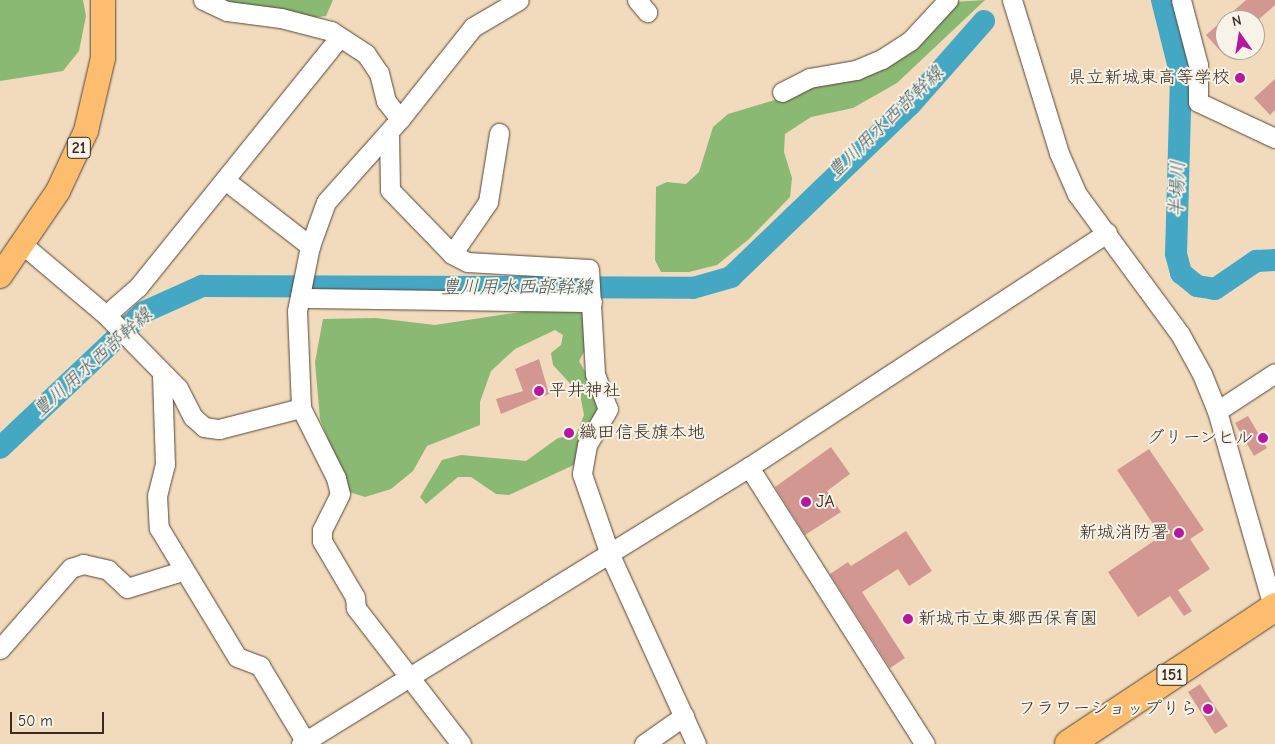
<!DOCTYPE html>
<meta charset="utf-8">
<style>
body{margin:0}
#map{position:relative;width:1275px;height:744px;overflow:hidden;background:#f2dbbc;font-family:"Comic Neue","Klee One",sans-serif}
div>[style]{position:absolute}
.forest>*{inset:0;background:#89b972}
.river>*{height:22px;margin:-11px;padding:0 11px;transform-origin:11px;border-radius:11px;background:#44a8c4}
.building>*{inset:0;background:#d39792}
.roads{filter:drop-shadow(0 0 1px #564536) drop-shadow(0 0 1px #564536)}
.minor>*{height:19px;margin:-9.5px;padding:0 9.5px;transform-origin:9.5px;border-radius:9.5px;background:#fff}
.major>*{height:24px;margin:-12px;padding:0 12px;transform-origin:12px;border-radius:12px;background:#fcbd6e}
.highway>*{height:28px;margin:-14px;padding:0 14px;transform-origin:14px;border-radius:14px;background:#fcbd6e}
.dots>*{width:14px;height:14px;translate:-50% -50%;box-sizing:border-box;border:2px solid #f7f3e8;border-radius:50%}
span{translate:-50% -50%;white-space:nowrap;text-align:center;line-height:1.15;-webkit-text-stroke:4px #f7f3e8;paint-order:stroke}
.shield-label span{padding:1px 4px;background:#f7f3e8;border:1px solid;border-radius:4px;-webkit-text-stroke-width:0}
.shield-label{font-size:16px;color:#3b2a1e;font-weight:700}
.poi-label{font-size:18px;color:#3b2a1e}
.right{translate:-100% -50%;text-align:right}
.left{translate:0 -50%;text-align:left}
.water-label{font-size:19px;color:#3f5c60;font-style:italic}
.north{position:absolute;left:1215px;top:10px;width:50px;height:50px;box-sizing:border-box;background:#f7f3e8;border:1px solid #aca397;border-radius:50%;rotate:347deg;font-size:14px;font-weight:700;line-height:20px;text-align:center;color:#3b2a1e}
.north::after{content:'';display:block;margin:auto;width:18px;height:22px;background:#b5179e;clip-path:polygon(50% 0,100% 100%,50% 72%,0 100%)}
.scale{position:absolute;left:10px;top:712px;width:94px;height:22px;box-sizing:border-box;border:2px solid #3b2a1e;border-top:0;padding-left:6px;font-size:15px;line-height:18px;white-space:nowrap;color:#3b2a1e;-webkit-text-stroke:4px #f7f3e8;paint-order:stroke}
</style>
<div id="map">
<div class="forest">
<i style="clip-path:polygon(0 0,83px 0,86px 16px,79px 51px,63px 71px,0 81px)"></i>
<i style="clip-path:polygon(217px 0,333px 0,326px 16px,311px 18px)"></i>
<i style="clip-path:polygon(985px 0,897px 83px,853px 108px,811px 117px,785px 134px,784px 152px,792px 178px,790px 197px,749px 239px,717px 265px,689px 272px,661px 272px,655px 260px,656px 187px,667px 182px,686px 184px,699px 172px,713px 127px,728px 114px,785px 97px,795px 86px,861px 73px,900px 59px,953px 2px)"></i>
<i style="clip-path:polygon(540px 309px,578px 310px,586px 317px,587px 347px,579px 361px,597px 392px,601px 410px,576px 464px,509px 495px,496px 494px,471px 477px,458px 477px,426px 504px,420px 497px,442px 460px,461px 455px,526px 461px,558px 438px,576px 435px,584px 415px,580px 394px,553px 365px,551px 353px,561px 345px,563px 335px,555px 330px,515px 349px,491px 371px,480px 402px,480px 425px,427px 446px,413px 471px,391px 489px,365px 497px,349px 492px,320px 419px,315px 362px,323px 319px,376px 318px,435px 325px)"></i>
</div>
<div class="river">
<i style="left:1162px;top:0;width:78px;rotate:76deg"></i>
<i style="left:1181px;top:76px;width:178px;rotate:91.6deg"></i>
<i style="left:1176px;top:254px;width:20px;rotate:75deg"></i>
<i style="left:1181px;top:273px;width:21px;rotate:39deg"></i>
<i style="left:1197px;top:286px;width:18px;rotate:9deg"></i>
<i style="left:1215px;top:289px;width:50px;rotate:-34.3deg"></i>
<i style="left:1256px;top:261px;width:19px;rotate:-3deg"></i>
<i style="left:0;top:448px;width:198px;rotate:-43.4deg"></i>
<i style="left:144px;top:312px;width:64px;rotate:-24.1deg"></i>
<i style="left:202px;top:286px;width:491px;rotate:0.2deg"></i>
<i style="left:693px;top:288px;width:40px;rotate:-16deg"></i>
<i style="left:731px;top:277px;width:248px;rotate:-43.9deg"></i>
<i style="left:910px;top:105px;width:112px;rotate:-48.6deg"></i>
</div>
<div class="building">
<i style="clip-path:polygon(1246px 0,1275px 0,1275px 5px,1258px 20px,1225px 20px,1225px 56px,1206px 35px)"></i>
<i style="clip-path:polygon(1275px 79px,1275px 110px,1270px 115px,1254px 98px)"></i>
<i style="clip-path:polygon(539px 359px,549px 394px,501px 414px,496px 399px,523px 391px,515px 369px)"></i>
<i style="clip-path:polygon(1248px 416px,1267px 448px,1254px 456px,1235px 423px)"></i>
<i style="clip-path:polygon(831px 447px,850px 474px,827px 491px,841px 512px,805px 535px,775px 487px)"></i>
<i style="clip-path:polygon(1149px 449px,1204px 530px,1190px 539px,1210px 569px,1178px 590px,1192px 611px,1184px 616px,1170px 596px,1138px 617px,1108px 572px,1161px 536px,1117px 470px)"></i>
<i style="clip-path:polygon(906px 531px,932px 571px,909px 586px,898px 569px,862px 592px,905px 658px,890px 668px,830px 574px,848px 562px,851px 566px)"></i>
<i style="clip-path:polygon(1200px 684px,1228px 726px,1215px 734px,1188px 692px)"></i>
</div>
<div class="roads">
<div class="minor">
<i style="left:203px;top:0;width:26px;rotate:25deg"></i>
<i style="left:227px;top:11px;width:54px;rotate:7.4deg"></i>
<i style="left:281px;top:18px;width:52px;rotate:14.6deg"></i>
<i style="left:331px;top:31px;width:42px;rotate:33.3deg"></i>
<i style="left:366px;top:54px;width:23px;rotate:56deg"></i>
<i style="left:379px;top:73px;width:29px;rotate:76deg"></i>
<i style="left:386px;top:101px;width:23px;rotate:52deg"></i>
<i style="left:400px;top:119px;width:111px;rotate:131.7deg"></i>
<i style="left:326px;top:202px;width:47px;rotate:110deg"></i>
<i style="left:310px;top:246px;width:66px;rotate:101.3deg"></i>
<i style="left:297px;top:311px;width:97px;rotate:87.6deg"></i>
<i style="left:301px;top:408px;width:78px;rotate:63.4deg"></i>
<i style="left:336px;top:478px;width:16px;rotate:76deg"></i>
<i style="left:340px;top:494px;width:40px;rotate:116.6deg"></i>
<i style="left:322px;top:530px;width:11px;rotate:90deg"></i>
<i style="left:322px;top:541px;width:65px;rotate:59.5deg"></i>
<i style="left:355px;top:597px;width:11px;rotate:85deg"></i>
<i style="left:356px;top:608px;width:172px;rotate:52.3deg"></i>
<i style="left:637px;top:0;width:16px;rotate:50deg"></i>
<i style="left:1012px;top:0;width:160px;rotate:72.9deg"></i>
<i style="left:1059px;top:153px;width:45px;rotate:66.3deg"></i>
<i style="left:1077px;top:194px;width:174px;rotate:53.7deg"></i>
<i style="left:1180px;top:334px;width:46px;rotate:61.2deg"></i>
<i style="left:1202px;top:374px;width:40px;rotate:68deg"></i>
<i style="left:1217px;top:411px;width:210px;rotate:74deg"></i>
<i style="left:1181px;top:0;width:67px;rotate:75.3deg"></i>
<i style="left:1198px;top:65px;width:37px;rotate:90deg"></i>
<i style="left:1198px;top:102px;width:85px;rotate:25.1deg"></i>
<i style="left:782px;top:92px;width:30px;rotate:-27deg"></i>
<i style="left:809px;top:78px;width:48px;rotate:-9.7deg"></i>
<i style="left:856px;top:70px;width:28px;rotate:-23deg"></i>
<i style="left:882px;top:59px;width:33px;rotate:-33deg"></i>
<i style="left:910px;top:41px;width:56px;rotate:-47.2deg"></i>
<i style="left:400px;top:119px;width:117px;rotate:-51.6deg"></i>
<i style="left:473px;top:27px;width:53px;rotate:-30.4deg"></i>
<i style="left:389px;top:132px;width:58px;rotate:89deg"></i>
<i style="left:390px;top:190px;width:89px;rotate:45.9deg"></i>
<i style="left:452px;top:254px;width:17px;rotate:28deg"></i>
<i style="left:467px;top:262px;width:122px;rotate:3.3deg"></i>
<i style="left:589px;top:269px;width:105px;rotate:86.7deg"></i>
<i style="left:595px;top:374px;width:37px;rotate:70deg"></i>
<i style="left:608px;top:409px;width:42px;rotate:120.3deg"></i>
<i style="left:587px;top:445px;width:29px;rotate:100deg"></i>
<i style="left:582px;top:474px;width:86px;rotate:70.9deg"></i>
<i style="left:610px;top:555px;width:208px;rotate:65.5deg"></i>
<i style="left:225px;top:180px;width:108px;rotate:37.8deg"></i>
<i style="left:22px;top:244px;width:110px;rotate:40.2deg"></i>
<i style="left:106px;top:315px;width:103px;rotate:45.4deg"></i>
<i style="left:178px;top:388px;width:33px;rotate:63deg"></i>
<i style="left:193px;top:417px;width:15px;rotate:42deg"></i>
<i style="left:204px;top:427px;width:15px;rotate:8deg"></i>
<i style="left:219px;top:429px;width:85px;rotate:-14.4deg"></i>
<i style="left:452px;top:254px;width:63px;rotate:-55.3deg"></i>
<i style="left:488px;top:202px;width:70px;rotate:-80.9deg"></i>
<i style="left:300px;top:298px;width:292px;rotate:0.8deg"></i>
<i style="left:106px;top:315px;width:43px;rotate:-41.2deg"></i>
<i style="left:138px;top:287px;width:320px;rotate:-51.1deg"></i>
<i style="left:162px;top:375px;width:89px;rotate:88.1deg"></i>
<i style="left:165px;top:464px;width:32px;rotate:104deg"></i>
<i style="left:157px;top:495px;width:33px;rotate:87deg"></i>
<i style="left:159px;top:528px;width:151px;rotate:58.8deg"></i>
<i style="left:237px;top:657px;width:25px;rotate:21deg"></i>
<i style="left:260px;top:666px;width:87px;rotate:59deg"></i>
<i style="left:1217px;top:411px;width:69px;rotate:-33.2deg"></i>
<i style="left:749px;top:467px;width:328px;rotate:57.6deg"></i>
<i style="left:0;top:649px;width:108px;rotate:-48.8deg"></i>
<i style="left:71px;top:568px;width:13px;rotate:-18deg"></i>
<i style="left:83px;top:564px;width:26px;rotate:13deg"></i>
<i style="left:108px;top:570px;width:26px;rotate:43deg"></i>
<i style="left:127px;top:588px;width:58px;rotate:-17.2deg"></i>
<i style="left:301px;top:744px;width:527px;rotate:-31.73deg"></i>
<i style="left:749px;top:467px;width:428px;rotate:-33.2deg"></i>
<i style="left:644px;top:744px;width:49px;rotate:-35deg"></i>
</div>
<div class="major">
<i style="left:0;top:276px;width:103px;rotate:-55.7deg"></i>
<i style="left:58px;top:191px;width:66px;rotate:-65deg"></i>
<i style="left:86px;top:131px;width:75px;rotate:-76.9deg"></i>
<i style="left:103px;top:58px;width:58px;rotate:-90deg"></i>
</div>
<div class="highway">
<i style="left:1069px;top:744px;width:247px;rotate:-33.6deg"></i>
</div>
</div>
<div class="dots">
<i style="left:1240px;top:78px;background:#b5179e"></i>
<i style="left:539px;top:391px;background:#b5179e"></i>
<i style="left:569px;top:433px;background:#b5179e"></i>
<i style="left:1263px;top:438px;background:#b5179e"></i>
<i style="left:806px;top:502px;background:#b5179e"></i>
<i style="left:1179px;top:533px;background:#b5179e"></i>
<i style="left:908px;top:619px;background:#b5179e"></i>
<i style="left:1208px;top:709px;background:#b5179e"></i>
</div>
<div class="shield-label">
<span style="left:79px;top:148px">21</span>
<span style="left:1172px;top:675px">151</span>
</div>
<div class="poi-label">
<span class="right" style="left:1230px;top:78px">県立新城東高等学校</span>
<span class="left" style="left:549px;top:391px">平井神社</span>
<span class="left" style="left:579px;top:433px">織田信長旗本地</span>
<span class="right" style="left:1253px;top:438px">グリーンヒル</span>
<span class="left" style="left:816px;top:502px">JA</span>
<span class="right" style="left:1169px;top:533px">新城消防署</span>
<span class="left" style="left:918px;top:619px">新城市立東郷西保育園</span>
<span class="right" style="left:1198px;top:709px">フラワーショップりら</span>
</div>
<div class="water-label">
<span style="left:886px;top:123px;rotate:-44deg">豊川用水西部幹線</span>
<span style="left:1178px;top:189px;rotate:-88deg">半場川</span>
<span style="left:517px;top:288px">豊川用水西部幹線</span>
<span style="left:93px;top:363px;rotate:-42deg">豊川用水西部幹線</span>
</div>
<div class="north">N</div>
<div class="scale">50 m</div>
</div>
